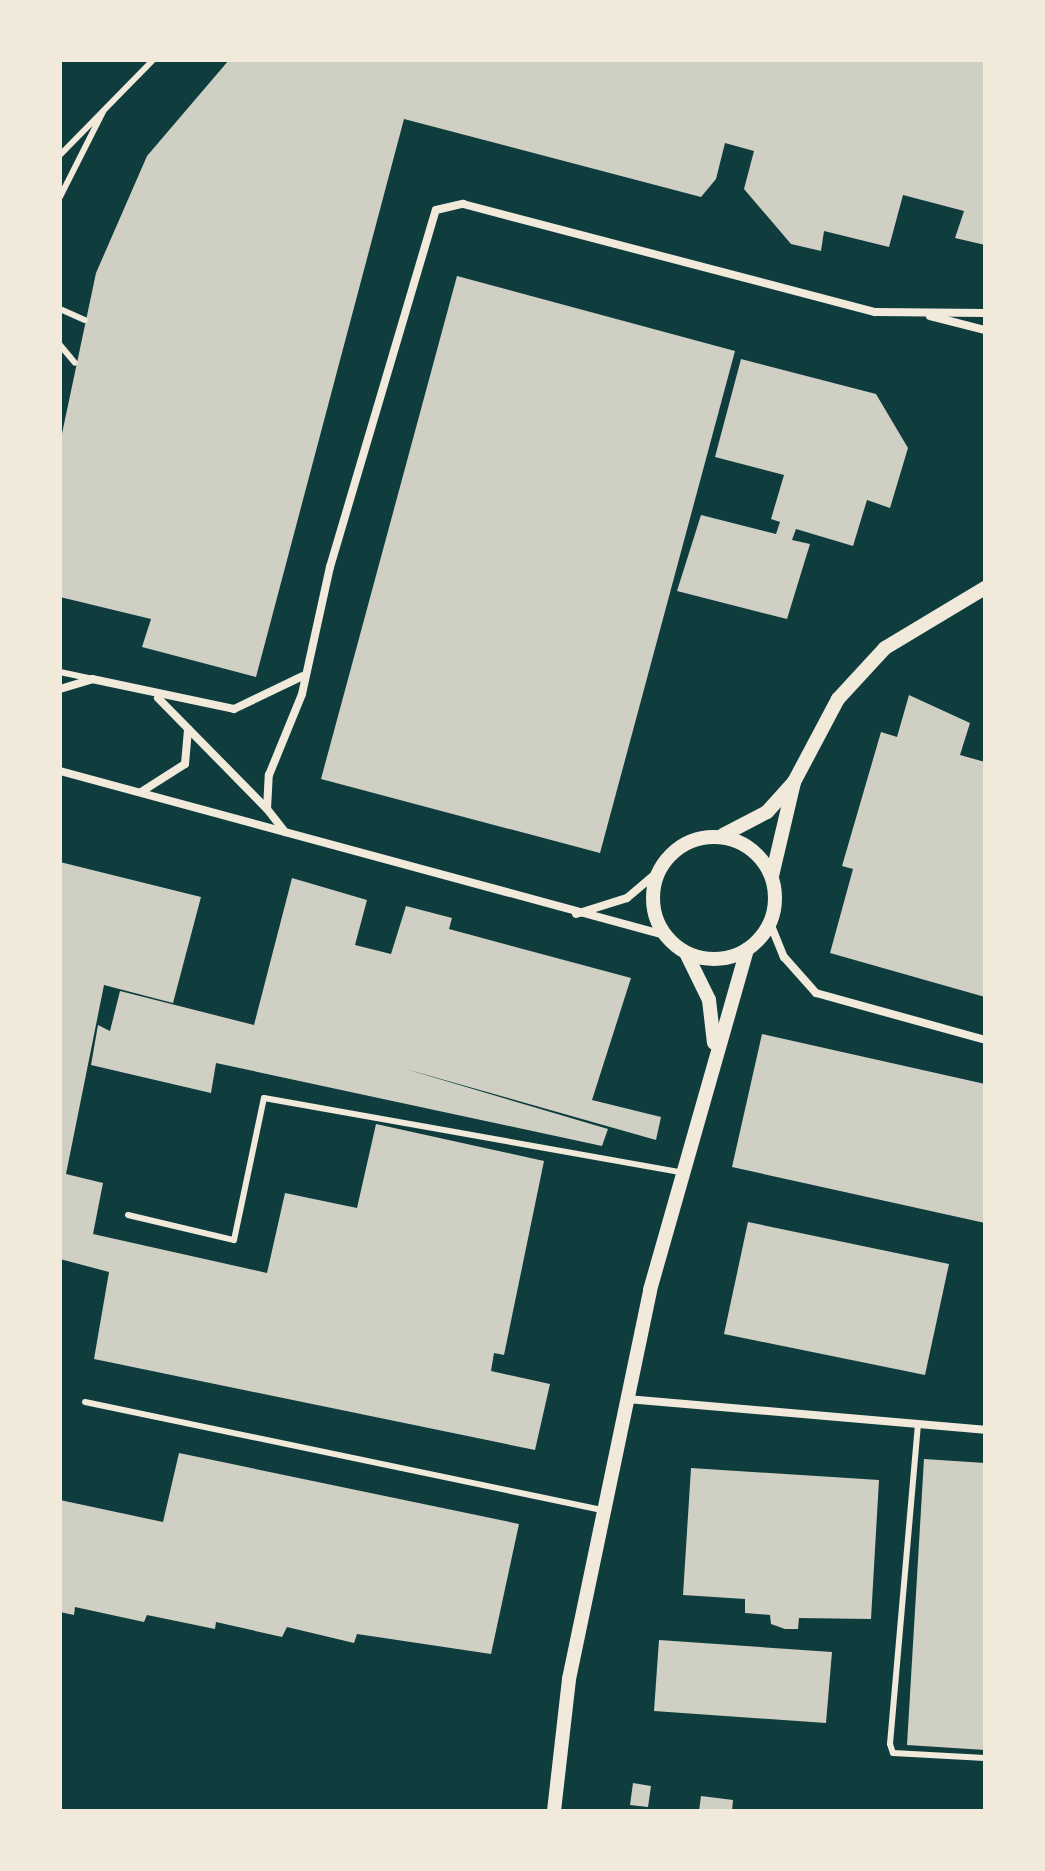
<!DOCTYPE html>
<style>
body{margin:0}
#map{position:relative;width:1045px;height:1871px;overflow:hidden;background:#0f3d3e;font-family:Karla,sans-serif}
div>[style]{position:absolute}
.building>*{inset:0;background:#cfcfc3}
.service>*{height:6px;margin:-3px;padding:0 3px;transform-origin:3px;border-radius:3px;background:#f1e9da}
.minor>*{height:8px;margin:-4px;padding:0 4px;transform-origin:4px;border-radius:4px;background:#f1e9da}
.tertiary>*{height:14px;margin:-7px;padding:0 7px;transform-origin:7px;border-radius:7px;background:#f1e9da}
.tertiary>.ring{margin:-7px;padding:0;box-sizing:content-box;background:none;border:14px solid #f1e9da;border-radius:50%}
span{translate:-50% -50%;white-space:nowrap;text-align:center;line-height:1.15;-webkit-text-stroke:6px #f1e9da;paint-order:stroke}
.frame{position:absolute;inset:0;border:62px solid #f1e9da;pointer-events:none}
</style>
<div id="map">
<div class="building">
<i style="clip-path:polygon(229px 60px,985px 60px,985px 245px,955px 238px,964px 211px,903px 195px,889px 247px,824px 231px,821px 251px,791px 244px,744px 189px,754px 151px,725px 143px,716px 179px,701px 197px,404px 119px,256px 677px,142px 647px,151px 619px,60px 597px,60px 443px,96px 273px,147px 156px)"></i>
<i style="clip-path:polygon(457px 276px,735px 351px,600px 853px,321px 779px)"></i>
<i style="clip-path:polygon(741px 359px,876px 394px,908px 448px,890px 508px,867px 500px,853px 546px,796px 529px,792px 540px,810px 544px,787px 619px,677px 591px,701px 515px,776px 534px,780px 522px,771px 519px,784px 475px,715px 457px)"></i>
<i style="clip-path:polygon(909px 695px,970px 723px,960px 755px,985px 762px,985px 997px,830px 953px,853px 869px,842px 866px,881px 732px,897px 737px)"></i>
<i style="clip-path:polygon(60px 862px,201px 897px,173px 1003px,104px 985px,66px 1174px,103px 1183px,93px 1234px,267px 1273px,285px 1193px,357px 1208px,376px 1124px,544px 1161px,504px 1355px,494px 1353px,491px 1371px,550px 1384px,535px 1450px,94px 1359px,109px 1272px,60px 1259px)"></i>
<i style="clip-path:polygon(292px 878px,367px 900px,355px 945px,391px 954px,406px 906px,452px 918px,449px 929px,631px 978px,592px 1100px,661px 1117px,656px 1140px,402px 1068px,608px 1129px,602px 1146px,216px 1063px,211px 1093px,91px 1065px,98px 1025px,110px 1031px,120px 991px,254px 1025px)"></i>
<i style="clip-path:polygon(762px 1034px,985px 1084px,985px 1223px,732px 1167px)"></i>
<i style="clip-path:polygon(748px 1222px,949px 1264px,925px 1375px,724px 1334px)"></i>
<i style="clip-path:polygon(179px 1453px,519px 1524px,491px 1654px,357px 1634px,354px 1643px,287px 1627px,282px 1637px,216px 1622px,215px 1629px,147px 1615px,144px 1622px,75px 1607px,74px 1615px,60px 1612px,60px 1500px,163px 1522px)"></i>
<i style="clip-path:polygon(924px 1459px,985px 1463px,985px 1750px,907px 1745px)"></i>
<i style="clip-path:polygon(691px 1468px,879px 1480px,871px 1619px,799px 1618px,798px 1629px,785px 1629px,771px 1624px,770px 1615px,745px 1613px,745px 1599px,683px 1595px)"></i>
<i style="clip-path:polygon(659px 1640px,832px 1652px,826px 1723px,654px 1711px)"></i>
<i style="clip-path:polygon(633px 1783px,651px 1786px,648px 1807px,630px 1805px)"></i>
<i style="clip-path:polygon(701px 1796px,733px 1800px,732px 1811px,699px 1811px)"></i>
</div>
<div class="service">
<i style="left:60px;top:155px;width:133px;rotate:-45.6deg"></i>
<i style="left:60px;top:197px;width:95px;rotate:-63.2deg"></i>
<i style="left:60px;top:309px;width:27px;rotate:24deg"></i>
<i style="left:60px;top:345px;width:23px;rotate:50deg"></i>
<i style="left:60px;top:672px;width:30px;rotate:12deg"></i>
<i style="left:128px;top:1215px;width:109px;rotate:13.3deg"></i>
<i style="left:234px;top:1240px;width:145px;rotate:-78.1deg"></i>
<i style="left:264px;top:1098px;width:424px;rotate:10.1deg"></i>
<i style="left:85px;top:1402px;width:528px;rotate:11.8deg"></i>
<i style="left:918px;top:1424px;width:321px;rotate:95deg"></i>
<i style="left:890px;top:1744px;width:9px;rotate:72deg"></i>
<i style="left:893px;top:1753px;width:92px;rotate:3.1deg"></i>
</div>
<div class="minor">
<i style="left:930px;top:316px;width:57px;rotate:14.3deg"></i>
<i style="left:60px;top:689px;width:34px;rotate:-17deg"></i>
<i style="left:92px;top:679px;width:145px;rotate:11.9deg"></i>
<i style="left:234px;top:709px;width:76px;rotate:-25.6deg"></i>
<i style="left:158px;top:698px;width:154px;rotate:45.5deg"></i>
<i style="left:60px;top:771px;width:627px;rotate:15.17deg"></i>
<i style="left:141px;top:792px;width:52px;rotate:-32.5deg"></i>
<i style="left:185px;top:764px;width:35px;rotate:-85deg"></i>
<i style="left:285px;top:832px;width:29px;rotate:-128deg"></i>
<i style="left:267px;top:809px;width:34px;rotate:-87deg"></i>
<i style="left:269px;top:775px;width:87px;rotate:-67.8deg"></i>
<i style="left:302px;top:694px;width:130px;rotate:-77.6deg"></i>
<i style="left:330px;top:567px;width:372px;rotate:-73.5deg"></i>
<i style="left:436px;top:210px;width:28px;rotate:-13deg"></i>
<i style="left:463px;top:204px;width:426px;rotate:14.7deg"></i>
<i style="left:875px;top:312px;width:110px;rotate:0.5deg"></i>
<i style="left:576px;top:914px;width:53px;rotate:-17.4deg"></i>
<i style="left:627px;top:898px;width:42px;rotate:-40.2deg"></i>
<i style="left:770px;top:923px;width:37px;rotate:68deg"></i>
<i style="left:784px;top:957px;width:48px;rotate:48.4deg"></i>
<i style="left:816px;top:993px;width:175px;rotate:15.5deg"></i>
<i style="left:627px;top:1399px;width:359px;rotate:4.9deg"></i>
</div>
<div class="tertiary">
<i style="left:723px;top:835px;width:50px;rotate:-27.6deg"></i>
<i style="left:767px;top:812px;width:40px;rotate:-48deg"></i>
<i class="ring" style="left:653px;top:837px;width:108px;height:108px"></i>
<i style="left:772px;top:876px;width:97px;rotate:-76.8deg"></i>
<i style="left:794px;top:782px;width:94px;rotate:-62.1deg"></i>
<i style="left:838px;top:699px;width:69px;rotate:-47.3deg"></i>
<i style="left:885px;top:648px;width:117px;rotate:-31deg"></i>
<i style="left:686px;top:953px;width:52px;rotate:63.9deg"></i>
<i style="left:709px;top:1000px;width:43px;rotate:83.4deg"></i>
<i style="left:554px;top:1811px;width:133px;rotate:-83.5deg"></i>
<i style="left:569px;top:1679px;width:397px;rotate:-78.2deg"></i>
<i style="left:650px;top:1290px;width:354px;rotate:-74.1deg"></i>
</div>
<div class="frame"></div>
</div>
